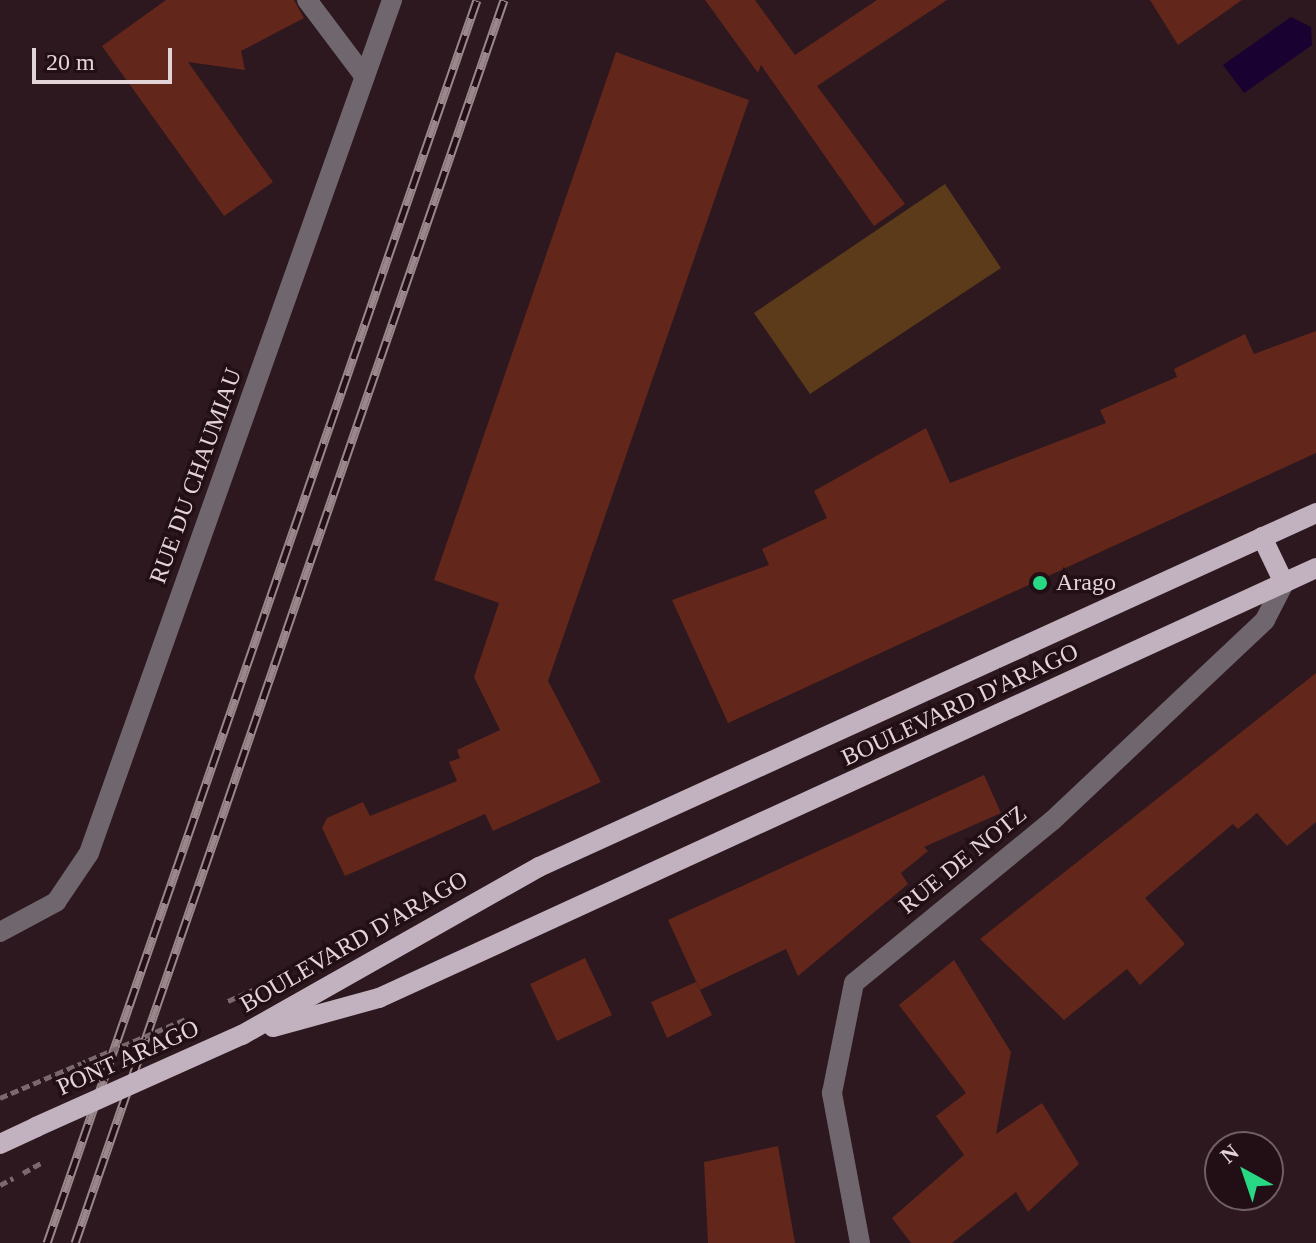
<!DOCTYPE html>
<style>
body{margin:0}
#map{position:relative;width:1316px;height:1243px;overflow:hidden;background:#2c181e;font-family:"Times New Roman",serif}
div>[style]{position:absolute}
.green>*{inset:0;background:#5b3b1a}
.water>*{inset:0;background:#190132}
.building>*{inset:0;background:#63261a}
.path>*{height:5px;margin-top:-2.5px;transform-origin:0;background:repeating-linear-gradient(90deg,#7b696e 0 8px,transparent 0 12px)}
.minor>*{height:20px;margin:-10px;padding:0 10px;transform-origin:10px;border-radius:10px;background:#70676e}
.major>*{height:20px;margin:-10px;padding:0 10px;transform-origin:10px;border-radius:10px;background:#c2b1bf}
.rail>*{height:9px;margin-top:-4.5px;transform-origin:0;background:repeating-linear-gradient(90deg,#220f15 0 18px,#99878c 0 36px);box-sizing:border-box;border-block:2px solid #99878c}
.path-bridge>*{height:5px;margin-top:-2.5px;transform-origin:0;background:repeating-linear-gradient(90deg,#7b696e 0 8px,transparent 0 12px)}
.major-bridge>*{height:20px;margin:-10px;padding:0 10px;transform-origin:10px;border-radius:10px;background:#c2b1bf}
.dots>*{width:22px;height:22px;translate:-50% -50%;box-sizing:border-box;border:4px solid #220f15;border-radius:50%}
span{translate:-50% -50%;white-space:nowrap;text-align:center;line-height:1.15;-webkit-text-stroke:7px #220f15;paint-order:stroke}
.street-label{font-size:24px;color:#e3d4d8}
.poi-label{font-size:24px;color:#e3d4d8}
.left{translate:0 -50%;text-align:left}
.north{position:absolute;left:1204px;top:1131px;width:80px;height:80px;box-sizing:border-box;background:#220f15;border:2px solid #6f5e63;border-radius:50%;rotate:320deg;font-size:22px;font-weight:700;line-height:32px;text-align:center;color:#e3d4d8}
.north::after{content:'';display:block;margin:auto;width:28px;height:36px;background:#29d885;clip-path:polygon(50% 0,100% 100%,50% 72%,0 100%)}
.scale{position:absolute;left:32px;top:48px;width:140px;height:36px;box-sizing:border-box;border:4px solid #e3d4d8;border-top:0;padding-left:10px;font-size:24px;line-height:28px;white-space:nowrap;color:#e3d4d8;-webkit-text-stroke:6px #220f15;paint-order:stroke}
</style>
<div id="map">
<div class="green">
<i style="clip-path:polygon(945px 184px,1001px 268px,810px 394px,754px 313px)"></i>
</div>
<div class="water">
<i style="clip-path:polygon(1291px 17px,1311px 27px,1312px 45px,1244px 93px,1223px 65px)"></i>
</div>
<div class="building">
<i style="clip-path:polygon(166px 0,294px 0,304px 18px,241px 51px,245px 70px,188px 62px,273px 182px,224px 216px,102px 46px)"></i>
<i style="clip-path:polygon(705px 0,755px 0,795px 55px,877px 0,947px 0,817px 86px,905px 204px,874px 226px,761px 65px,758px 73px)"></i>
<i style="clip-path:polygon(1150px 0,1242px 0,1178px 45px)"></i>
<i style="clip-path:polygon(616px 52px,749px 100px,548px 681px,601px 782px,493px 831px,485px 814px,345px 876px,322px 828px,327px 818px,363px 802px,370px 816px,457px 781px,449px 762px,460px 758px,457px 750px,500px 730px,474px 677px,499px 603px,434px 580px)"></i>
<i style="clip-path:polygon(1316px 331px,1316px 453px,728px 723px,672px 600px,769px 565px,762px 549px,827px 518px,814px 491px,926px 428px,950px 483px,1106px 423px,1100px 410px,1177px 377px,1174px 369px,1245px 334px,1254px 354px)"></i>
<i style="clip-path:polygon(1316px 673px,1316px 822px,1287px 846px,1257px 813px,1238px 829px,1233px 824px,1145px 898px,1185px 944px,1140px 985px,1127px 969px,1064px 1020px,980px 939px)"></i>
<i style="clip-path:polygon(984px 775px,1001px 813px,924px 847px,928px 851px,901px 873px,908px 884px,798px 976px,786px 949px,700px 990px,668px 920px)"></i>
<i style="clip-path:polygon(585px 958px,612px 1015px,557px 1041px,530px 984px)"></i>
<i style="clip-path:polygon(954px 960px,1011px 1052px,996px 1134px,1042px 1103px,1079px 1164px,1028px 1212px,1016px 1192px,952px 1243px,911px 1243px,892px 1218px,964px 1155px,936px 1116px,966px 1093px,899px 1005px)"></i>
<i style="clip-path:polygon(696px 982px,712px 1015px,667px 1038px,651px 1002px)"></i>
<i style="clip-path:polygon(778px 1146px,795px 1243px,708px 1243px,704px 1162px)"></i>
</div>
<div class="path">
<i style="left:0;top:1098px;width:61px;rotate:-23.2deg"></i>
<i style="left:0;top:1185px;width:15px;rotate:-28deg"></i>
</div>
<div class="minor">
<i style="left:307px;top:0;width:96px;rotate:53deg"></i>
<i style="left:0;top:932px;width:64px;rotate:-28.2deg"></i>
<i style="left:56px;top:902px;width:59px;rotate:-56deg"></i>
<i style="left:89px;top:853px;width:905px;rotate:-70.44deg"></i>
<i style="left:860px;top:1243px;width:153px;rotate:-100.6deg"></i>
<i style="left:832px;top:1093px;width:112px;rotate:-78.7deg"></i>
<i style="left:854px;top:983px;width:256px;rotate:-39.3deg"></i>
<i style="left:1052px;top:821px;width:293px;rotate:-43.3deg"></i>
<i style="left:1265px;top:620px;width:42px;rotate:-62.8deg"></i>
</div>
<div class="major">
<i style="left:1262px;top:537px;width:51px;rotate:64.4deg"></i>
<i style="left:273px;top:1027px;width:110px;rotate:-15.3deg"></i>
<i style="left:379px;top:998px;width:1031px;rotate:-24.65deg"></i>
<i style="left:242px;top:1035px;width:341px;rotate:-29.5deg"></i>
<i style="left:539px;top:867px;width:854px;rotate:-24.49deg"></i>
<i style="left:0;top:1144px;width:40px;rotate:-25deg"></i>
</div>
<div class="rail">
<i style="left:47px;top:1243px;width:1315px;rotate:-70.92deg"></i>
<i style="left:75px;top:1243px;width:1315px;rotate:-70.96deg"></i>
</div>
<div class="path-bridge">
<i style="left:228px;top:1001px;width:27px;rotate:-24deg"></i>
<i style="left:56px;top:1074px;width:141px;rotate:-22.9deg"></i>
<i style="left:23px;top:1173px;width:23px;rotate:-29deg"></i>
</div>
<div class="major-bridge">
<i style="left:36px;top:1127px;width:226px;rotate:-24.1deg"></i>
</div>
<div class="dots">
<i style="left:1040px;top:583px;background:#29d885"></i>
</div>
<div class="street-label">
<span style="left:196px;top:476px;rotate:-70deg">RUE DU CHAUMIAU</span>
<span style="left:960px;top:705px;rotate:-25deg">BOULEVARD D'ARAGO</span>
<span style="left:963px;top:860px;rotate:-39deg">RUE DE NOTZ</span>
<span style="left:354px;top:942px;rotate:-30deg">BOULEVARD D'ARAGO</span>
<span style="left:128px;top:1058px;rotate:-24deg">PONT ARAGO</span>
</div>
<div class="poi-label">
<span class="left" style="left:1056px;top:583px">Arago</span>
</div>
<div class="north">N</div>
<div class="scale">20 m</div>
</div>
